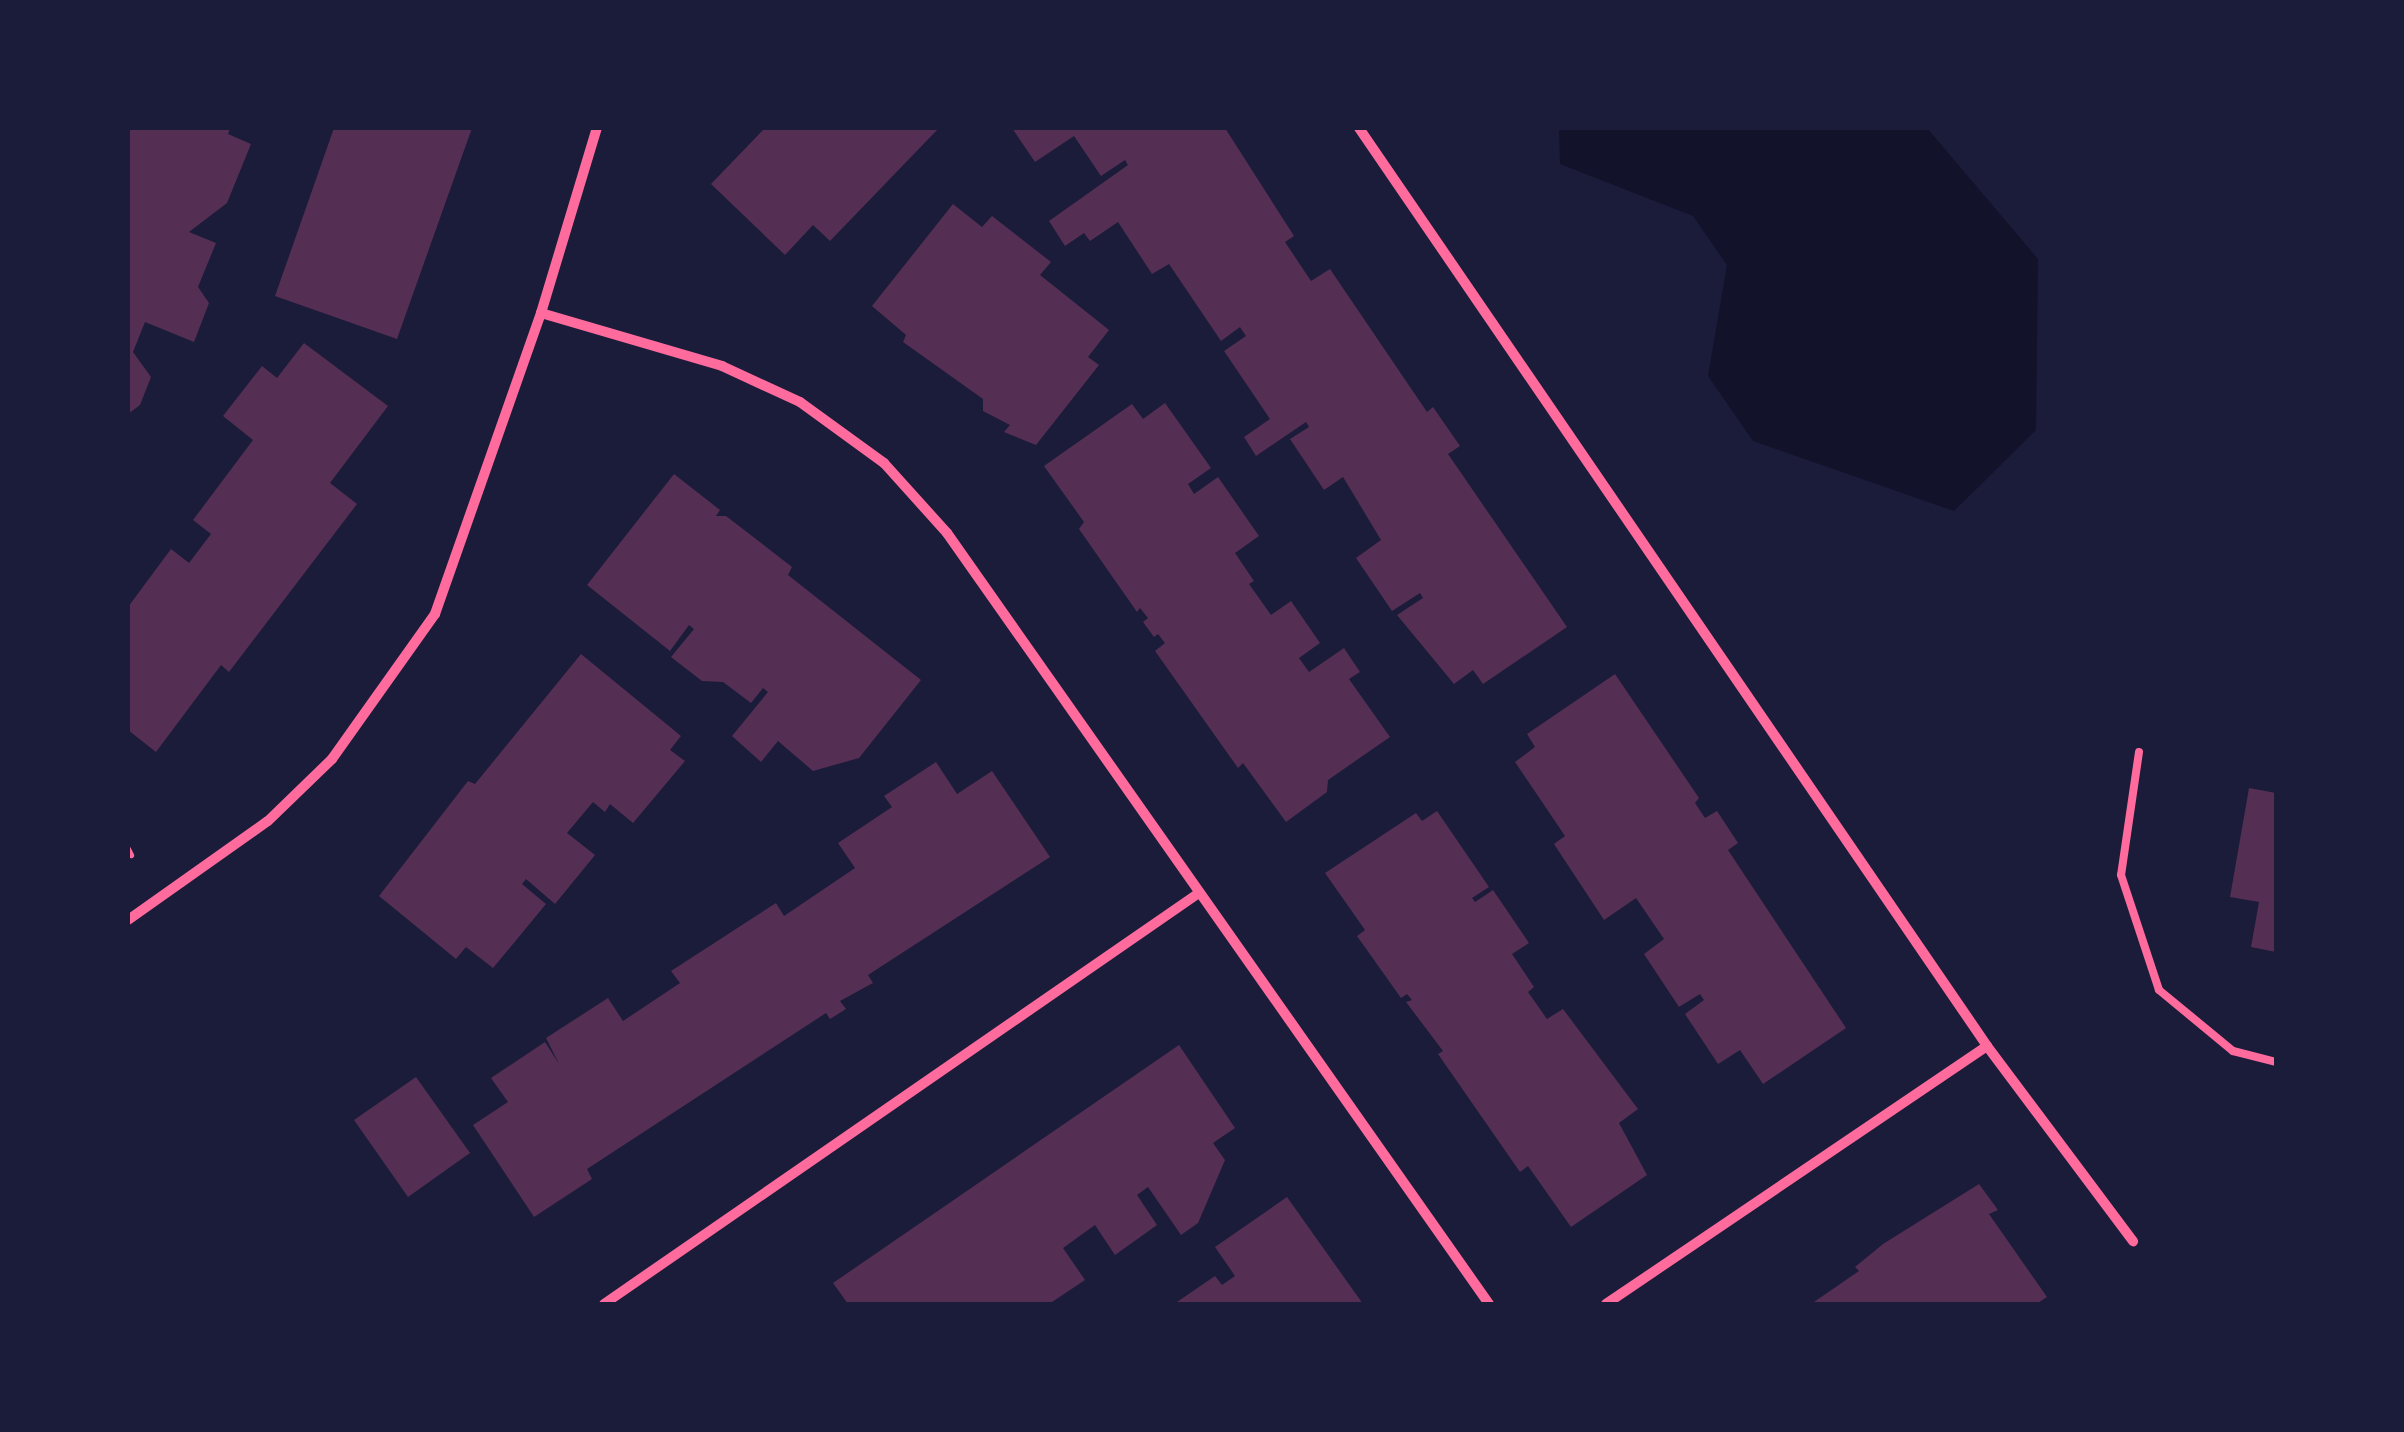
<!DOCTYPE html>
<style>
body{margin:0}
#map{position:relative;width:2404px;height:1432px;overflow:hidden;background:#1b1b3a;font-family:"Varela Round",sans-serif}
div>[style]{position:absolute}
.water>*{inset:0;background:#12122b}
.building>*{inset:0;background:#542f53}
.path>*{height:6px;margin:-3px;padding:0 3px;transform-origin:3px;border-radius:3px;background:#ff6b9d}
.service>*{height:8px;margin:-4px;padding:0 4px;transform-origin:4px;border-radius:4px;background:#ff6b9d}
.minor>*{height:10px;margin:-5px;padding:0 5px;transform-origin:5px;border-radius:5px;background:#ff6b9d}
span{translate:-50% -50%;white-space:nowrap;text-align:center;line-height:1.15;-webkit-text-stroke:8px #1b1b3a;paint-order:stroke}
.frame{position:absolute;inset:0;border:130px solid #1b1b3a;pointer-events:none}
</style>
<div id="map">
<div class="water">
<i style="clip-path:polygon(1559px 128px,1927px 128px,2038px 259px,2036px 430px,1954px 511px,1753px 441px,1708px 376px,1727px 265px,1693px 216px,1560px 164px)"></i>
</div>
<div class="building">
<i style="clip-path:polygon(128px 128px,230px 128px,228px 134px,251px 144px,227px 203px,189px 232px,216px 243px,198px 287px,209px 303px,194px 342px,145px 322px,133px 352px,151px 377px,140px 405px,128px 414px)"></i>
<i style="clip-path:polygon(334px 128px,472px 128px,397px 339px,275px 296px)"></i>
<i style="clip-path:polygon(765px 128px,939px 128px,830px 241px,813px 225px,785px 255px,711px 184px)"></i>
<i style="clip-path:polygon(1012px 128px,1225px 128px,1294px 236px,1285px 242px,1311px 281px,1330px 269px,1427px 412px,1433px 407px,1460px 446px,1448px 454px,1567px 627px,1483px 684px,1473px 670px,1454px 684px,1397px 615px,1423px 598px,1420px 593px,1392px 611px,1356px 558px,1381px 540px,1343px 477px,1324px 490px,1290px 439px,1309px 427px,1306px 422px,1256px 456px,1244px 437px,1270px 419px,1224px 351px,1246px 336px,1240px 327px,1221px 341px,1169px 264px,1152px 274px,1118px 222px,1090px 241px,1084px 233px,1065px 246px,1049px 221px,1128px 165px,1125px 160px,1101px 176px,1074px 136px,1035px 162px)"></i>
<i style="clip-path:polygon(953px 204px,982px 227px,992px 216px,1051px 262px,1040px 275px,1109px 330px,1088px 357px,1099px 365px,1036px 445px,1004px 432px,1010px 425px,983px 411px,983px 399px,903px 342px,906px 335px,872px 306px)"></i>
<i style="clip-path:polygon(304px 343px,388px 406px,330px 483px,357px 504px,229px 672px,221px 665px,156px 752px,128px 730px,128px 607px,171px 549px,189px 563px,211px 534px,193px 520px,253px 440px,223px 416px,262px 366px,277px 378px)"></i>
<i style="clip-path:polygon(1165px 403px,1211px 468px,1188px 484px,1194px 494px,1218px 477px,1259px 536px,1235px 553px,1254px 581px,1249px 584px,1271px 615px,1291px 601px,1320px 643px,1299px 658px,1309px 672px,1344px 648px,1360px 672px,1349px 679px,1390px 737px,1328px 780px,1327px 792px,1286px 822px,1243px 763px,1238px 768px,1155px 651px,1165px 643px,1158px 634px,1154px 637px,1143px 622px,1148px 618px,1140px 608px,1137px 612px,1079px 529px,1084px 522px,1044px 466px,1132px 404px,1143px 419px)"></i>
<i style="clip-path:polygon(674px 474px,720px 510px,716px 516px,726px 516px,792px 567px,788px 575px,921px 680px,859px 758px,813px 771px,778px 741px,761px 762px,732px 736px,768px 692px,763px 688px,751px 703px,723px 682px,702px 681px,671px 657px,694px 629px,689px 625px,670px 651px,587px 585px)"></i>
<i style="clip-path:polygon(581px 654px,681px 736px,670px 750px,685px 761px,633px 823px,610px 804px,605px 812px,593px 802px,567px 833px,595px 855px,555px 904px,526px 879px,522px 884px,546px 904px,493px 968px,466px 947px,456px 959px,379px 896px,468px 781px,475px 784px)"></i>
<i style="clip-path:polygon(1615px 674px,1699px 798px,1695px 803px,1705px 818px,1717px 811px,1738px 843px,1728px 850px,1846px 1028px,1763px 1084px,1740px 1050px,1718px 1064px,1685px 1014px,1704px 1000px,1700px 994px,1679px 1007px,1644px 954px,1664px 939px,1636px 898px,1604px 920px,1554px 844px,1565px 836px,1515px 762px,1535px 747px,1527px 734px)"></i>
<i style="clip-path:polygon(936px 762px,957px 794px,992px 771px,1050px 857px,868px 975px,873px 983px,840px 1001px,846px 1009px,830px 1019px,826px 1013px,587px 1169px,592px 1179px,534px 1217px,473px 1125px,508px 1102px,491px 1078px,545px 1042px,559px 1064px,546px 1038px,608px 998px,623px 1021px,680px 983px,671px 971px,776px 903px,784px 916px,855px 868px,838px 843px,892px 807px,884px 796px)"></i>
<i style="clip-path:polygon(2249px 788px,2276px 793px,2276px 952px,2251px 947px,2259px 902px,2230px 897px)"></i>
<i style="clip-path:polygon(1437px 811px,1489px 887px,1472px 898px,1475px 902px,1493px 890px,1529px 943px,1512px 954px,1534px 987px,1528px 992px,1547px 1019px,1563px 1009px,1638px 1109px,1619px 1123px,1647px 1175px,1571px 1227px,1528px 1166px,1520px 1172px,1438px 1054px,1443px 1051px,1406px 1002px,1412px 1000px,1407px 994px,1401px 998px,1357px 936px,1365px 930px,1325px 873px,1416px 813px,1422px 821px)"></i>
<i style="clip-path:polygon(1179px 1045px,1235px 1128px,1213px 1143px,1225px 1160px,1198px 1223px,1181px 1235px,1148px 1187px,1137px 1195px,1157px 1225px,1115px 1255px,1095px 1225px,1063px 1248px,1085px 1280px,1049px 1304px,848px 1304px,833px 1283px)"></i>
<i style="clip-path:polygon(416px 1077px,470px 1153px,408px 1197px,354px 1120px)"></i>
<i style="clip-path:polygon(1979px 1184px,1998px 1210px,1989px 1214px,2047px 1297px,2036px 1304px,1811px 1304px,1859px 1271px,1855px 1267px,1883px 1244px)"></i>
<i style="clip-path:polygon(1287px 1197px,1363px 1304px,1174px 1304px,1215px 1276px,1222px 1285px,1235px 1276px,1215px 1247px)"></i>
</div>
<div class="path">
<i style="left:128px;top:849px;width:7px;rotate:63deg"></i>
</div>
<div class="service">
<i style="left:2139px;top:752px;width:124px;rotate:98.3deg"></i>
<i style="left:2121px;top:875px;width:121px;rotate:71.7deg"></i>
<i style="left:2159px;top:990px;width:96px;rotate:39.5deg"></i>
<i style="left:2233px;top:1051px;width:44px;rotate:14.3deg"></i>
</div>
<div class="minor">
<i style="left:1359px;top:128px;width:1112px;rotate:55.62deg"></i>
<i style="left:1987px;top:1046px;width:244px;rotate:53.2deg"></i>
<i style="left:541px;top:313px;width:189px;rotate:16.3deg"></i>
<i style="left:722px;top:366px;width:86px;rotate:24.8deg"></i>
<i style="left:800px;top:402px;width:104px;rotate:36deg"></i>
<i style="left:884px;top:463px;width:94px;rotate:48deg"></i>
<i style="left:947px;top:533px;width:942px;rotate:54.89deg"></i>
<i style="left:128px;top:920px;width:171px;rotate:-35.3deg"></i>
<i style="left:268px;top:821px;width:89px;rotate:-44.1deg"></i>
<i style="left:332px;top:759px;width:178px;rotate:-54.6deg"></i>
<i style="left:435px;top:614px;width:319px;rotate:-70.6deg"></i>
<i style="left:541px;top:313px;width:193px;rotate:-73.2deg"></i>
<i style="left:604px;top:1304px;width:720px;rotate:-34.64deg"></i>
<i style="left:1606px;top:1304px;width:460px;rotate:-34.1deg"></i>
</div>
<div class="frame"></div>
</div>
